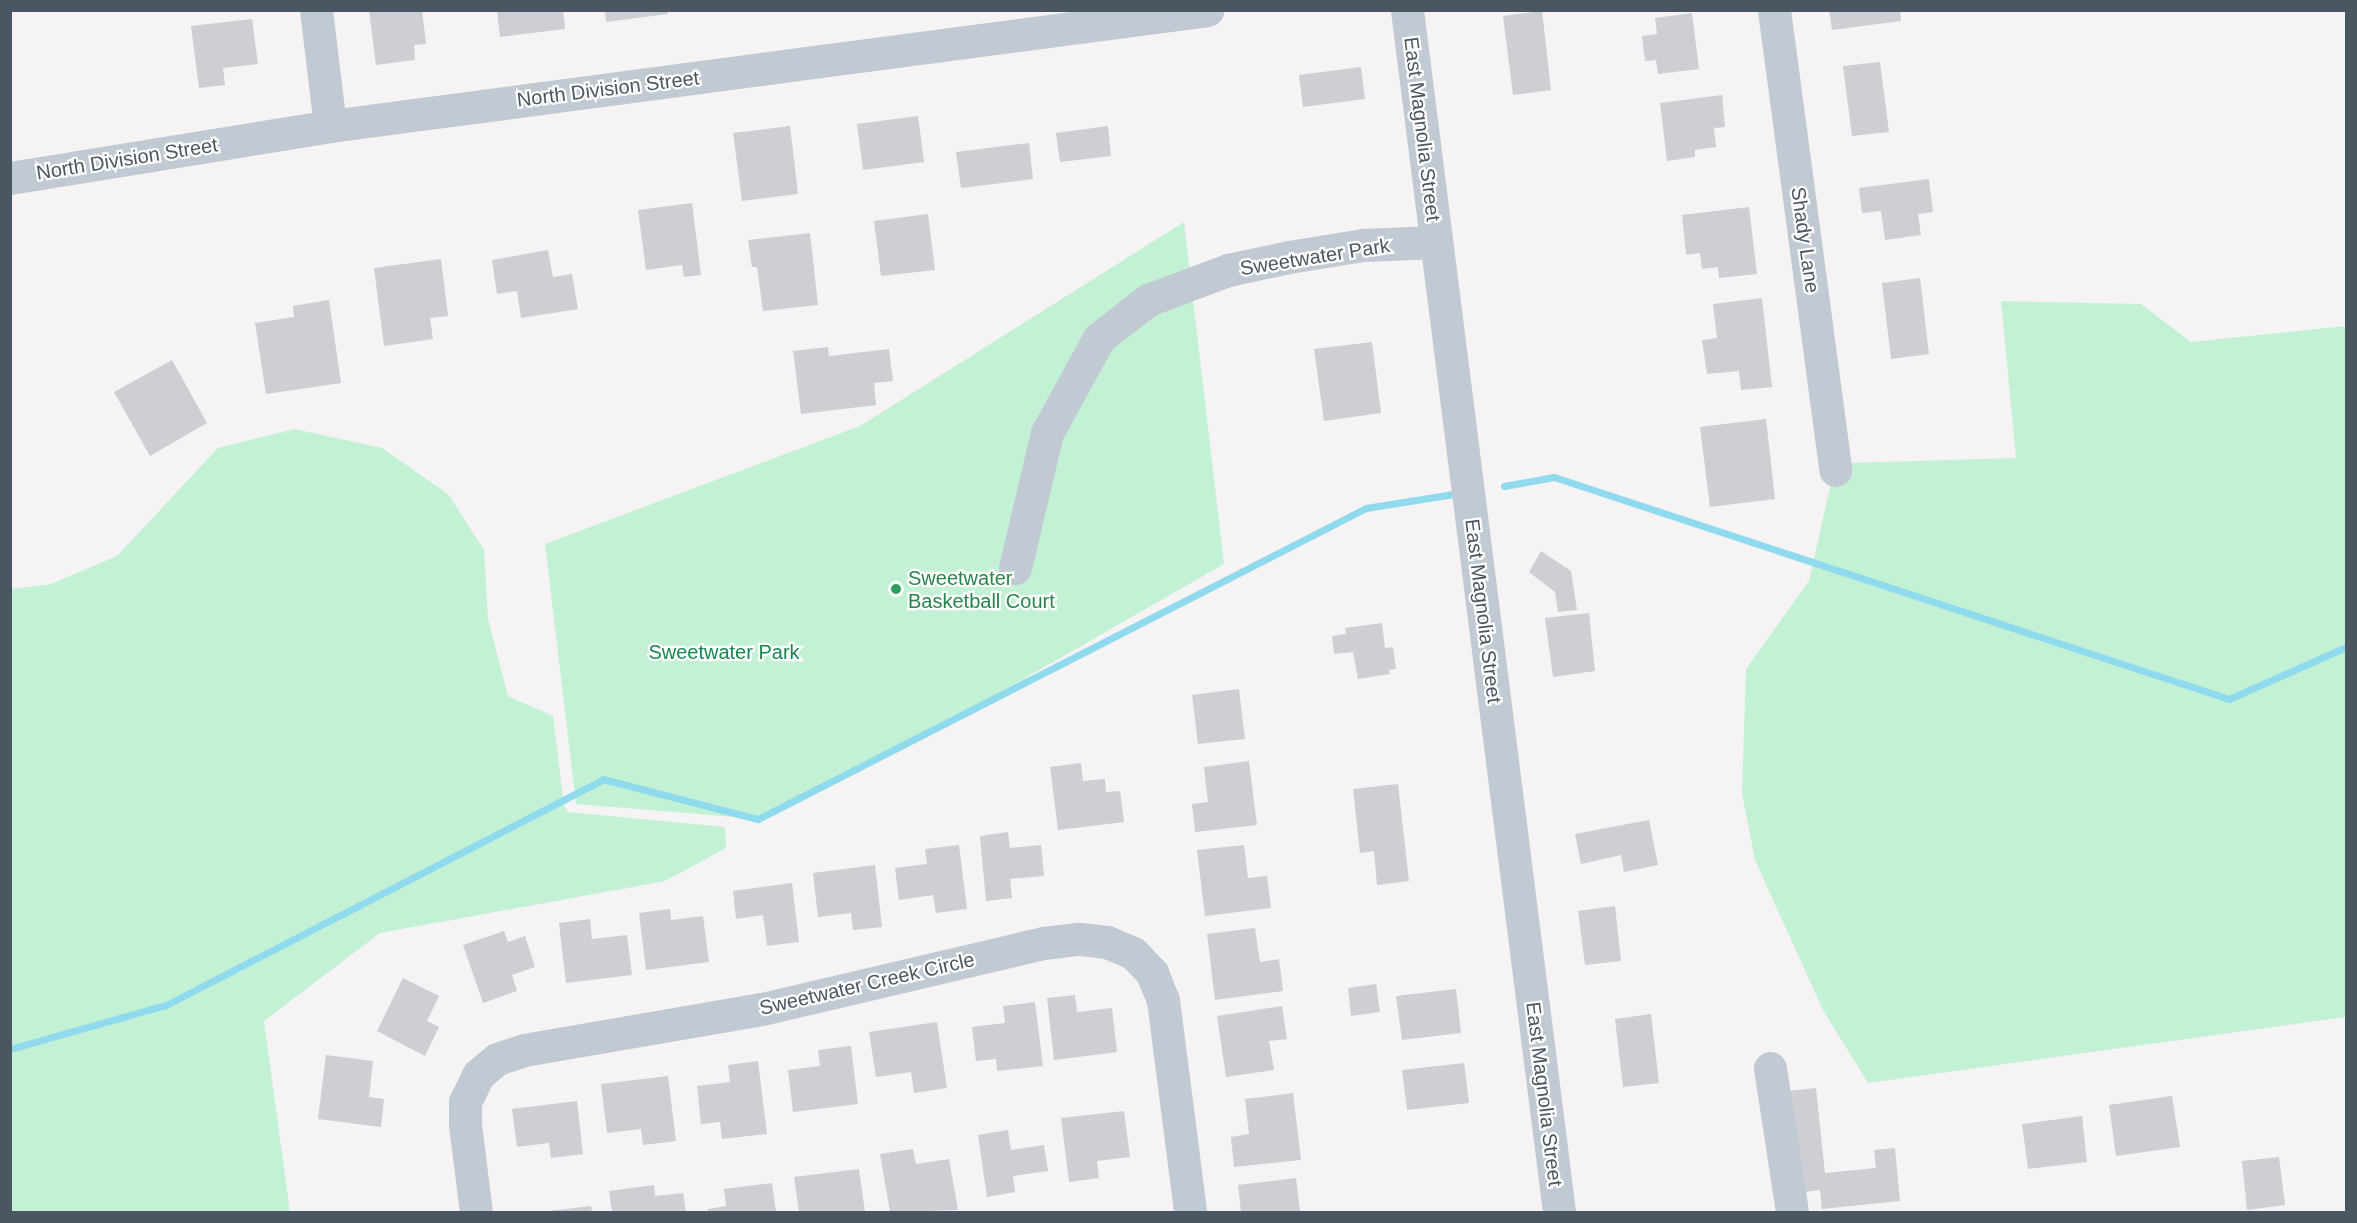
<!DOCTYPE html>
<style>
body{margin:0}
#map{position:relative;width:2357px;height:1223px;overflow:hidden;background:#f5f3f3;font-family:Arial,sans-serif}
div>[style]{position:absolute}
.green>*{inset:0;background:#c3f1d5}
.stream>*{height:7px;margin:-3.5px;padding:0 3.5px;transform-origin:3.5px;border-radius:3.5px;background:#90daee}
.building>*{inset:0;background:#cdcfd5}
.minor>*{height:33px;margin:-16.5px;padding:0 16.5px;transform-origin:16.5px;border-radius:16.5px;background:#c1cad2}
.dots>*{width:16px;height:16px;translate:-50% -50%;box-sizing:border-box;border:3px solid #fff;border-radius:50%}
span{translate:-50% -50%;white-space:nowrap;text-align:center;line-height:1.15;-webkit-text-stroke:4.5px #fff;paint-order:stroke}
.street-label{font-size:20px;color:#4a5661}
.leisure-label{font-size:20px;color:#27864d}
.left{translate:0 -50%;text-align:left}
.park-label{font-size:20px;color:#17864f}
.frame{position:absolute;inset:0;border:12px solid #4a5661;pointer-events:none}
</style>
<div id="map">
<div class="green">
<i style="clip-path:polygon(1184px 222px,1224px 564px,957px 717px,758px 819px,576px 804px,545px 544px,860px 426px)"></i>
<i style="clip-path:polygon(2001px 301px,2141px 304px,2191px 342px,2346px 326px,2346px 1017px,1868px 1083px,1823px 1010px,1755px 860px,1742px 793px,1746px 669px,1809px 581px,1831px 483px,1849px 480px,1848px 463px,2016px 458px)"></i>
<i style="clip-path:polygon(295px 429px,382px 448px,448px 494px,484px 550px,488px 619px,508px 696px,553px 716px,564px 806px,568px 812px,725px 827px,726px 848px,665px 881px,380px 933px,264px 1021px,290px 1212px,11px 1212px,11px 589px,51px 584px,117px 556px,218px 448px)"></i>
</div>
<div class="stream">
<i style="left:1504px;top:486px;width:51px;rotate:-10.2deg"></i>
<i style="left:1554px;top:477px;width:711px;rotate:18.21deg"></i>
<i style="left:2229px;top:699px;width:128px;rotate:-24deg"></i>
<i style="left:10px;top:1049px;width:162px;rotate:-15.8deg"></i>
<i style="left:166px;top:1005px;width:492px;rotate:-27.3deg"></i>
<i style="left:603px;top:779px;width:160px;rotate:14.5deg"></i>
<i style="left:758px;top:819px;width:683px;rotate:-27.09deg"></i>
<i style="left:1366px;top:508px;width:95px;rotate:-9.1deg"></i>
</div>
<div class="building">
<i style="clip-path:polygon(369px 10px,422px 10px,426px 44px,414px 45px,415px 60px,376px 65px)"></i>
<i style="clip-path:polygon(497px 10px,563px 10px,565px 29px,500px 37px)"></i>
<i style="clip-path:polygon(605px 10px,668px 10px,668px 14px,606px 22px)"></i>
<i style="clip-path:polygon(1829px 10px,1900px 10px,1901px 21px,1832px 30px)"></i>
<i style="clip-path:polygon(1542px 11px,1551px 90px,1513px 95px,1503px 16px)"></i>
<i style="clip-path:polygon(1692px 13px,1699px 69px,1658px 74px,1656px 60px,1645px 61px,1642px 36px,1657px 34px,1655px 18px)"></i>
<i style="clip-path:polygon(252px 19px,258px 64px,223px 68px,225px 85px,199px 88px,191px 26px)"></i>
<i style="clip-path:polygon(1880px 62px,1889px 132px,1852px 136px,1843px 66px)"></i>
<i style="clip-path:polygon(1361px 67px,1365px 99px,1303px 107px,1299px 75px)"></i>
<i style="clip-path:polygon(1722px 95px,1725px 127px,1714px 128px,1716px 147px,1695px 150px,1695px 157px,1667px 161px,1660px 103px)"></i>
<i style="clip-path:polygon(918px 116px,924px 162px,863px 170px,857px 124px)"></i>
<i style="clip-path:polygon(790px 126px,798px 194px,742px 201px,733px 133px)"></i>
<i style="clip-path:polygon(1108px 126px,1111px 156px,1060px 162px,1056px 133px)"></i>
<i style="clip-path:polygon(1029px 143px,1033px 179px,961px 188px,956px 152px)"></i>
<i style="clip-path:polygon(1929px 179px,1933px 212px,1918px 214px,1921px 235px,1885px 240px,1881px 211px,1862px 213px,1859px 188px)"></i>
<i style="clip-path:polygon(692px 203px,701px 275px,684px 277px,682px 265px,646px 270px,638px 210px)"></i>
<i style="clip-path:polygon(1749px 207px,1757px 274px,1719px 278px,1718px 267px,1702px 269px,1700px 253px,1686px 255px,1682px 215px)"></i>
<i style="clip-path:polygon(928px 214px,935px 270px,881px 276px,874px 221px)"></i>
<i style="clip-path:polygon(810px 233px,818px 305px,763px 311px,757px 267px,752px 267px,748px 240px)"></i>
<i style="clip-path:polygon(548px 250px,553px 277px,572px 274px,578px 309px,521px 318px,517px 291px,497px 294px,492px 260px)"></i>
<i style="clip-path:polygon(441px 259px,448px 316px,430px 318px,433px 339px,384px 346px,374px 268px)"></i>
<i style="clip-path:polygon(1920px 278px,1929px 354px,1891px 359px,1882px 283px)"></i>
<i style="clip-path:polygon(1762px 298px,1772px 387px,1741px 390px,1739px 371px,1707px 374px,1702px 340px,1717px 338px,1713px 304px)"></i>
<i style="clip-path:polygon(329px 300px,341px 383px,266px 394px,255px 323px,294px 317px,293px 306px)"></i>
<i style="clip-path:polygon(1372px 342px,1381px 413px,1324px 421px,1314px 349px)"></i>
<i style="clip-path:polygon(828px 347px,829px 356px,889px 349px,893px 381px,874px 383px,876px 405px,801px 414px,793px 351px)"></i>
<i style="clip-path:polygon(172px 360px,207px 423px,150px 456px,114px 392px)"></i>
<i style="clip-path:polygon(1766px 419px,1775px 499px,1710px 507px,1700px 427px)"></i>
<i style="clip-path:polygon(1541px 551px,1571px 571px,1577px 610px,1558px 612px,1555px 592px,1529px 572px)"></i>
<i style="clip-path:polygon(1589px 613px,1595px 671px,1553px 677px,1545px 618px)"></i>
<i style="clip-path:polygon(1382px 623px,1385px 648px,1393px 647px,1396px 669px,1389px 670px,1390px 674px,1358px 679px,1353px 652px,1334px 654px,1332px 636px,1346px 634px,1345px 628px)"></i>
<i style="clip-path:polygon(1239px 689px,1245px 739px,1198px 744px,1192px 695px)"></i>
<i style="clip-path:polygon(1249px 761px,1257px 825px,1195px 832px,1192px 804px,1208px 802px,1204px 767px)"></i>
<i style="clip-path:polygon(1081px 763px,1083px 781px,1105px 779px,1106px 792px,1120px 791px,1124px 822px,1058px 830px,1050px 767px)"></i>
<i style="clip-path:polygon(1398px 784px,1409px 881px,1377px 885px,1374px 851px,1360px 853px,1353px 789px)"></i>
<i style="clip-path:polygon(1649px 820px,1658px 865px,1624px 872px,1621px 855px,1581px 864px,1575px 834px)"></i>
<i style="clip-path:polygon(1008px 832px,1010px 848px,1041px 845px,1044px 876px,1010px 879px,1012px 898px,986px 901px,980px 836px)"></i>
<i style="clip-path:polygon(959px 845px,967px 909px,936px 913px,933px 895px,899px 900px,895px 868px,927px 864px,925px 849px)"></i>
<i style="clip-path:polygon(1244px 845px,1248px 878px,1267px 876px,1271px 908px,1205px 916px,1197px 850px)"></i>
<i style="clip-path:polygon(875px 865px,882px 927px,853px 930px,851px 913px,818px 917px,813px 873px)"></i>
<i style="clip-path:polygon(792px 883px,799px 942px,767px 946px,763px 915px,736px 919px,733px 891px)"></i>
<i style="clip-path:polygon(1615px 906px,1621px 961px,1585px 965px,1578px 911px)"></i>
<i style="clip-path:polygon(670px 909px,671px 920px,703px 916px,709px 962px,646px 970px,639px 913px)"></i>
<i style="clip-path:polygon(590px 919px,592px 939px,627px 935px,632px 975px,566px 983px,559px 923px)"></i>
<i style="clip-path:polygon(1255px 928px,1260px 962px,1279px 959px,1283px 991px,1215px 1000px,1207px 934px)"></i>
<i style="clip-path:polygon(504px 931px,508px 942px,525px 936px,535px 967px,512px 975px,517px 991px,483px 1003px,463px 945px)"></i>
<i style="clip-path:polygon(403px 978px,439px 996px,427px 1021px,439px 1027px,425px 1056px,377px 1031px)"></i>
<i style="clip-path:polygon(1376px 984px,1380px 1012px,1351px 1016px,1348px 988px)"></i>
<i style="clip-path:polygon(1456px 989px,1461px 1033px,1402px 1040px,1396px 996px)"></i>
<i style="clip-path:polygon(1075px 995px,1077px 1012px,1112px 1008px,1117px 1052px,1054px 1060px,1047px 998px)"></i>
<i style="clip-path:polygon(1035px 1002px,1043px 1066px,997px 1071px,996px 1059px,976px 1061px,972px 1027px,1005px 1023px,1003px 1006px)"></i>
<i style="clip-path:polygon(1282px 1006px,1287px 1039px,1269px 1041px,1274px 1070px,1226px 1077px,1217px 1016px)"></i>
<i style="clip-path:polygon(1651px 1014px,1659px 1083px,1623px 1087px,1615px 1019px)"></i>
<i style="clip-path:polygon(937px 1022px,947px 1088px,914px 1093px,911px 1072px,876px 1077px,869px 1032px)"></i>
<i style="clip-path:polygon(851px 1046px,858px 1104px,793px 1112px,788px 1070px,820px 1066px,818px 1050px)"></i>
<i style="clip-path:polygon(326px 1055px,373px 1061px,369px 1097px,384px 1099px,381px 1127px,318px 1119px)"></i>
<i style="clip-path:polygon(758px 1061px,767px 1134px,722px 1139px,720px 1122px,701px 1124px,697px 1086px,730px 1082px,728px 1065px)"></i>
<i style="clip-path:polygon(1464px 1063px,1469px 1103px,1407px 1110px,1402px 1070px)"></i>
<i style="clip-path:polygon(668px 1076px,676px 1141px,643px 1145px,641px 1129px,607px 1133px,601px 1084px)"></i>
<i style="clip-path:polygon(1816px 1088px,1825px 1173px,1876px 1168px,1874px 1150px,1895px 1148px,1900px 1201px,1822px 1209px,1820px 1190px,1798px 1193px,1788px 1091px)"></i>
<i style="clip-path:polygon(1293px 1093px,1301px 1160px,1234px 1167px,1231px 1137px,1249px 1134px,1245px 1099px)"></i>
<i style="clip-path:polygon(2172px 1096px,2180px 1147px,2116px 1156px,2109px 1105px)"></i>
<i style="clip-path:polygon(577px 1101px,583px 1154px,551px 1158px,549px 1143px,517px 1147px,512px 1109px)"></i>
<i style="clip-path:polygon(1124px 1111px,1130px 1157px,1097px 1161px,1099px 1178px,1069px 1182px,1061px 1118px)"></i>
<i style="clip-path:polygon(2082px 1116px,2087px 1162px,2028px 1169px,2022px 1124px)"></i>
<i style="clip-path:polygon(1008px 1130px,1011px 1150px,1044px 1145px,1048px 1171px,1013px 1176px,1015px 1192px,987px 1197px,978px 1135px)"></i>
<i style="clip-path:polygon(913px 1149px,916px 1164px,949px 1159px,958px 1210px,890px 1212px,880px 1154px)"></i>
<i style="clip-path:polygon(2279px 1157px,2285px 1205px,2247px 1210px,2242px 1161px)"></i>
<i style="clip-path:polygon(859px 1169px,865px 1212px,799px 1212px,794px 1177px)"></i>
<i style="clip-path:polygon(1296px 1178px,1300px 1212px,1241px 1212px,1238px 1185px)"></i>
<i style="clip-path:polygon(772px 1183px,776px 1212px,708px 1212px,708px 1209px,726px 1206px,724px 1189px)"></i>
<i style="clip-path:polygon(654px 1185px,655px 1196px,683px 1193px,686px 1212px,612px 1212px,609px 1191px)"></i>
<i style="clip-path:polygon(591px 1206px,592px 1212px,549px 1212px,549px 1211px)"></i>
</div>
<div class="minor">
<i style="left:316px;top:10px;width:117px;rotate:83.1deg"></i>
<i style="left:1407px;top:10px;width:1212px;rotate:82.79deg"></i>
<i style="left:1774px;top:10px;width:464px;rotate:82.4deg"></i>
<i style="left:10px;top:178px;width:324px;rotate:-9.2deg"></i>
<i style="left:330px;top:126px;width:885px;rotate:-7.53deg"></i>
<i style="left:1015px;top:568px;width:139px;rotate:-76.7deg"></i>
<i style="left:1047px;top:433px;width:108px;rotate:-61.3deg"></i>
<i style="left:1099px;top:338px;width:62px;rotate:-37.8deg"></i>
<i style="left:1148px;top:300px;width:85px;rotate:-20.6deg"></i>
<i style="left:1228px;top:270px;width:62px;rotate:-12deg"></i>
<i style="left:1289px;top:257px;width:75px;rotate:-9.2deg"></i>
<i style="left:1363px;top:245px;width:73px;rotate:-2.4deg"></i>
<i style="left:1770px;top:1068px;width:146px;rotate:81.3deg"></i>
<i style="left:476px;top:1212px;width:88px;rotate:-97.2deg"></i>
<i style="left:465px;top:1125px;width:23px;rotate:-90deg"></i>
<i style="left:465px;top:1102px;width:30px;rotate:-64deg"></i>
<i style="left:478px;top:1075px;width:25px;rotate:-40deg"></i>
<i style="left:497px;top:1059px;width:28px;rotate:-18deg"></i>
<i style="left:524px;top:1050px;width:242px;rotate:-9.8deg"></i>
<i style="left:762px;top:1009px;width:290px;rotate:-13.2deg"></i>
<i style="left:1044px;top:943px;width:35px;rotate:-7deg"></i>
<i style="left:1079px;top:939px;width:28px;rotate:6deg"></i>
<i style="left:1107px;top:942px;width:28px;rotate:23deg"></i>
<i style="left:1133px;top:953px;width:28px;rotate:46deg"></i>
<i style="left:1152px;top:973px;width:29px;rotate:68deg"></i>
<i style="left:1163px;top:1000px;width:214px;rotate:82.7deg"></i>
</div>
<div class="dots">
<i style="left:896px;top:589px;background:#2e9e5b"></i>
</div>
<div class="street-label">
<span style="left:608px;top:89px;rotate:-7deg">North Division Street</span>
<span style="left:1422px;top:129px;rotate:83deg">East Magnolia Street</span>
<span style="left:127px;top:159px;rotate:-9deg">North Division Street</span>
<span style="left:1805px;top:240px;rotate:82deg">Shady Lane</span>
<span style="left:1315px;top:257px;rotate:-9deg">Sweetwater Park</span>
<span style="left:1483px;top:611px;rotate:83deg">East Magnolia Street</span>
<span style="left:867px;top:984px;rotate:-13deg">Sweetwater Creek Circle</span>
<span style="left:1544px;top:1094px;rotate:83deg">East Magnolia Street</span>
</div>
<div class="leisure-label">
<span class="left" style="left:908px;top:590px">Sweetwater<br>Basketball Court</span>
</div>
<div class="park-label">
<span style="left:724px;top:652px">Sweetwater Park</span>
</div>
<div class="frame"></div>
</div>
